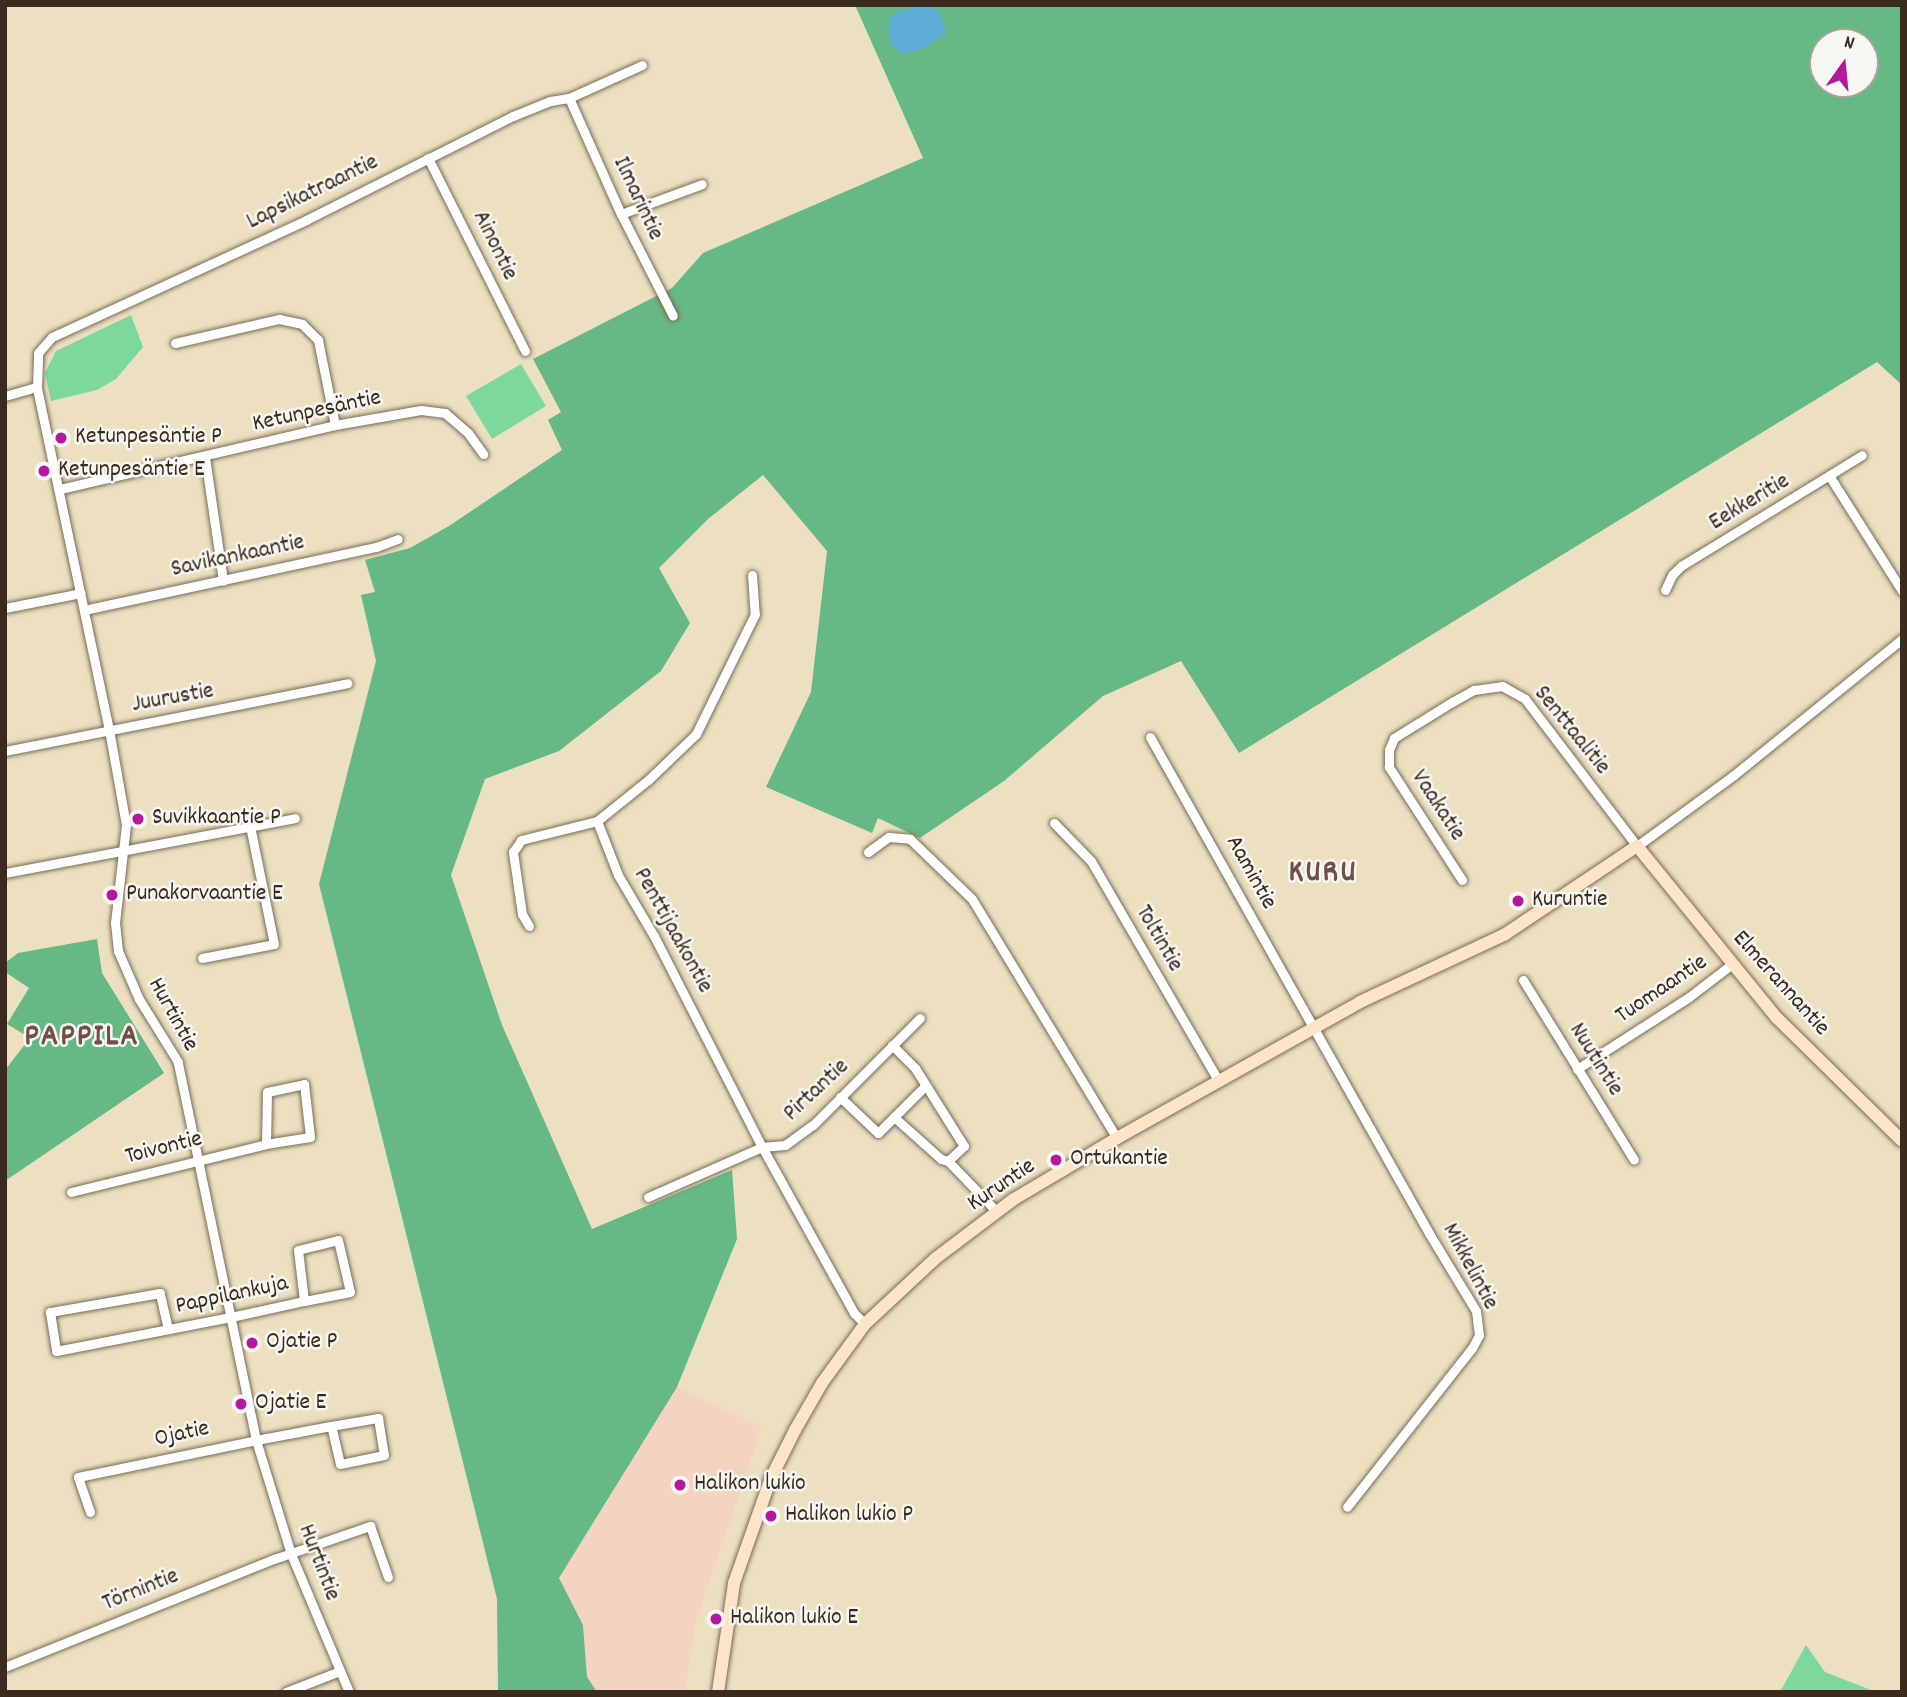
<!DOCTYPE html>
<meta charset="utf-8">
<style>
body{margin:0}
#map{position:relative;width:1907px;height:1697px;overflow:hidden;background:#ece0c0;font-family:Dekko,sans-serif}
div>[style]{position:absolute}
.built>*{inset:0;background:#f5d3c1}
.green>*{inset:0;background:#7ed89e}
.forest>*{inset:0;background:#66b885}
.water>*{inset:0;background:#5cacd6}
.roads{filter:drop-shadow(0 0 2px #796a57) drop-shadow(0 0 2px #796a57)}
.street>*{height:9px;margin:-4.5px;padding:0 4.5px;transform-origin:4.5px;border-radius:4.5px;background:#fff}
.secondary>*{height:12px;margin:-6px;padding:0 6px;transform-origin:6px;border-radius:6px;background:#fee4c6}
.dots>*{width:19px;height:19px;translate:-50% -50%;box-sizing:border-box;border:4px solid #f6f6f2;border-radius:50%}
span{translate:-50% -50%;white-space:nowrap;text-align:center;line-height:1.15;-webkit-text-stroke:5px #f6f6f2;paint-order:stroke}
.street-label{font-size:24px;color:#3b2a1e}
.poi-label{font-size:24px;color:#3b2a1e}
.left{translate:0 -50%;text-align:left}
.district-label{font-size:32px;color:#714f46;font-weight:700;letter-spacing:2px}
.frame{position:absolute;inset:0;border:7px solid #3b2a1e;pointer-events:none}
.north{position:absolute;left:1809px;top:28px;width:70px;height:70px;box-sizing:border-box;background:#f6f6f2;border:2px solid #aba49d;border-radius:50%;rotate:15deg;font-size:19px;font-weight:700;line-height:28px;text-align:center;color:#3b2a1e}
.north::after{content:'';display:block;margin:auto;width:24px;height:32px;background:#b5179e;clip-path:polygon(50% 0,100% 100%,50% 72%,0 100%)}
</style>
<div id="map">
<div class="built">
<i style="clip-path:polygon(677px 1387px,762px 1427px,696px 1621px,685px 1692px,597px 1692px,587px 1677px,583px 1625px,559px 1578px)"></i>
</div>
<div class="green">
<i style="clip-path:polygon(131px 315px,143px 347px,116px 379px,97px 390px,51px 401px,45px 373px,56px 351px)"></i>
<i style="clip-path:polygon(521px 364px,546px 406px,492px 439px,466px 396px)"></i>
<i style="clip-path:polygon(1806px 1645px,1825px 1672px,1876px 1692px,1780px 1692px)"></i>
</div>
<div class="forest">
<i style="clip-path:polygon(evenodd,855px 5px,1902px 5px,1902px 385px,1877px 362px,1239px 753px,1181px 661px,1103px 696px,1004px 781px,920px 838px,878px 818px,872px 833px,766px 787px,811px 692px,827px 551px,763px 475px,708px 519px,659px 568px,690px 623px,661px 671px,559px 751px,485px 779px,451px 875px,502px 1025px,592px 1229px,732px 1170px,737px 1239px,677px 1387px,559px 1578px,583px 1625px,587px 1677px,597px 1692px,498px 1692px,497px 1599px,319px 884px,376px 661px,361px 595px,375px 592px,365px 560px,410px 548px,449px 526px,562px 450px,548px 420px,561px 412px,533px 359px,672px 288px,703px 253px,923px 158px,855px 5px,1823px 42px,1865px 42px,1865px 84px,1823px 84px,1823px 42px)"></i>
<i style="clip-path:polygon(97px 939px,102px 973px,164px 1073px,5px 1181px,5px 1070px,30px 1038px,7px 1024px,29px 988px,5px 972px,5px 963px,18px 953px)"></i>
</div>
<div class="water">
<i style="clip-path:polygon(918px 7px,934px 8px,941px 14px,946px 33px,924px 48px,902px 55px,891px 44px,888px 20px,895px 12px)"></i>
</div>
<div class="roads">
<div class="street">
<i style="left:569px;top:98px;width:127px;rotate:65.9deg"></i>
<i style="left:621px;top:214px;width:114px;rotate:63deg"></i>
<i style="left:428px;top:158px;width:216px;rotate:63.3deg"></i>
<i style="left:621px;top:214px;width:86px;rotate:-20.3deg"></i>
<i style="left:175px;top:343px;width:107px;rotate:-13deg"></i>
<i style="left:279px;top:319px;width:24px;rotate:12deg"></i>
<i style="left:302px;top:324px;width:23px;rotate:45deg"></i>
<i style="left:318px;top:340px;width:87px;rotate:78.7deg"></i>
<i style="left:5px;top:396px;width:33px;rotate:-16deg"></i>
<i style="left:205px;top:457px;width:125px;rotate:81.7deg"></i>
<i style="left:1830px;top:477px;width:135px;rotate:57.7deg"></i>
<i style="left:60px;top:489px;width:282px;rotate:-13.1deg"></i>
<i style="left:335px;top:425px;width:87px;rotate:-9.9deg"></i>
<i style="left:421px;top:410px;width:24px;rotate:7deg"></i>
<i style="left:445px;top:413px;width:30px;rotate:41deg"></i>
<i style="left:468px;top:433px;width:26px;rotate:54deg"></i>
<i style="left:752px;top:575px;width:39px;rotate:86deg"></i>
<i style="left:755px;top:614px;width:134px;rotate:116.2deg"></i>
<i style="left:696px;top:734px;width:66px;rotate:136.2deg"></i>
<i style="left:648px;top:780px;width:65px;rotate:141.2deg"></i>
<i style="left:597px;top:821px;width:58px;rotate:68.7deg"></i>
<i style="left:618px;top:875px;width:71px;rotate:59.5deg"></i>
<i style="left:654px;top:936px;width:237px;rotate:62.9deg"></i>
<i style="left:762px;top:1147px;width:190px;rotate:61deg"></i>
<i style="left:854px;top:1313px;width:16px;rotate:45deg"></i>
<i style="left:1665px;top:590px;width:17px;rotate:-65deg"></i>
<i style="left:1672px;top:575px;width:13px;rotate:-45deg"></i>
<i style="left:1681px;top:566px;width:212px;rotate:-31.5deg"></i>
<i style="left:5px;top:608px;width:77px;rotate:-11.2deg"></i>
<i style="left:84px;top:610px;width:299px;rotate:-12.2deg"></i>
<i style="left:376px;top:547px;width:23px;rotate:-20deg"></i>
<i style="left:1150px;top:737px;width:571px;rotate:60.65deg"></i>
<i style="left:1430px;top:1235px;width:89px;rotate:58.8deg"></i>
<i style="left:1476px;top:1311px;width:24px;rotate:83deg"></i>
<i style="left:1479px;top:1335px;width:15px;rotate:118deg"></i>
<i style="left:1472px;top:1348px;width:202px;rotate:128.2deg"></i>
<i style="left:5px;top:751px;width:349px;rotate:-11.2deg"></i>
<i style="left:1054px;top:823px;width:53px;rotate:45.8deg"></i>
<i style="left:1091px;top:861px;width:255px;rotate:59.9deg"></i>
<i style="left:868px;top:852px;width:26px;rotate:-36deg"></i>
<i style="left:889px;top:837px;width:21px;rotate:5deg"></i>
<i style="left:910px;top:839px;width:86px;rotate:44.1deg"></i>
<i style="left:972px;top:899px;width:280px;rotate:58.8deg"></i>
<i style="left:5px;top:873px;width:295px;rotate:-10.7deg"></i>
<i style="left:1462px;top:880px;width:135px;rotate:-122.9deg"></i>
<i style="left:1389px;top:767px;width:17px;rotate:-90deg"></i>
<i style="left:1389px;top:750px;width:13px;rotate:-67deg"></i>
<i style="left:1394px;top:738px;width:68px;rotate:-31.8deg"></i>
<i style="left:1452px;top:702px;width:25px;rotate:-29deg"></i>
<i style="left:1474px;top:690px;width:28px;rotate:-8deg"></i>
<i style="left:1502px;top:686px;width:26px;rotate:29deg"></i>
<i style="left:1525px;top:699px;width:185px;rotate:52.7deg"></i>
<i style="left:1637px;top:846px;width:120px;rotate:-36.2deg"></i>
<i style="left:1734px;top:775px;width:216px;rotate:-39deg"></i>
<i style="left:529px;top:926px;width:14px;rotate:-120deg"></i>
<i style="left:522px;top:914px;width:63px;rotate:-98.3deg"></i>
<i style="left:513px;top:852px;width:14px;rotate:-56deg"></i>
<i style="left:521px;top:840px;width:78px;rotate:-14deg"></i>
<i style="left:202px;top:958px;width:73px;rotate:-11deg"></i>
<i style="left:274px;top:944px;width:120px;rotate:-101.5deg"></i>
<i style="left:1523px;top:980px;width:211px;rotate:58.3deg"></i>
<i style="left:892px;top:1045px;width:33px;rotate:45deg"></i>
<i style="left:915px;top:1068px;width:92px;rotate:57.9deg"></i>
<i style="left:964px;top:1146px;width:22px;rotate:137deg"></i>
<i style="left:1577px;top:1069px;width:133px;rotate:-32.7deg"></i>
<i style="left:1689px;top:997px;width:54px;rotate:-37.5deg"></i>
<i style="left:840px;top:1097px;width:52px;rotate:43.5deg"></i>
<i style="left:878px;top:1133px;width:23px;rotate:-45deg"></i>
<i style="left:894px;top:1117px;width:63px;rotate:41.8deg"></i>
<i style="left:941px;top:1159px;width:7px;rotate:16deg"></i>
<i style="left:948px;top:1161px;width:71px;rotate:46.1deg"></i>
<i style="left:894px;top:1117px;width:45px;rotate:-45deg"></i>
<i style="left:71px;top:1192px;width:201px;rotate:-13.8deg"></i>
<i style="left:266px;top:1144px;width:52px;rotate:-88.9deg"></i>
<i style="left:267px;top:1092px;width:38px;rotate:-12deg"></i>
<i style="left:304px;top:1084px;width:53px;rotate:83.5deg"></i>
<i style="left:310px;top:1137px;width:45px;rotate:171deg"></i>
<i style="left:648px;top:1197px;width:124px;rotate:-23.7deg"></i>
<i style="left:762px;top:1147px;width:23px;rotate:-5deg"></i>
<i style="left:785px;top:1145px;width:34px;rotate:-36deg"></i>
<i style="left:813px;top:1125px;width:151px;rotate:-45deg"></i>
<i style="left:168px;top:1329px;width:37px;rotate:-103deg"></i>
<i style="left:160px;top:1293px;width:112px;rotate:170.2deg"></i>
<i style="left:50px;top:1312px;width:39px;rotate:81deg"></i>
<i style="left:56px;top:1351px;width:178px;rotate:-11deg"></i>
<i style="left:231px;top:1317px;width:75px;rotate:-12.4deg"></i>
<i style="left:304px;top:1301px;width:51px;rotate:-96.7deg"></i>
<i style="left:298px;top:1250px;width:41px;rotate:-14deg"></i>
<i style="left:338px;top:1240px;width:53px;rotate:77deg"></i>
<i style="left:350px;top:1292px;width:47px;rotate:168.9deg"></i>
<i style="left:90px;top:1512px;width:37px;rotate:-109deg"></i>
<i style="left:78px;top:1477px;width:182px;rotate:-11.7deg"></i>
<i style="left:256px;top:1440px;width:76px;rotate:-10.6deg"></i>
<i style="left:331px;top:1426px;width:48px;rotate:-9.7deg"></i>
<i style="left:378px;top:1418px;width:37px;rotate:81deg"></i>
<i style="left:384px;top:1455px;width:45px;rotate:168.4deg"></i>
<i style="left:340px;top:1464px;width:39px;rotate:-103deg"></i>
<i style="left:5px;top:1667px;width:290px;rotate:-21.9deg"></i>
<i style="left:274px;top:1559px;width:102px;rotate:-19deg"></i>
<i style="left:370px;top:1526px;width:54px;rotate:70.6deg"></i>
<i style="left:286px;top:1692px;width:58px;rotate:-21.3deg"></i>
<i style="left:349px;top:1692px;width:150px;rotate:-112.8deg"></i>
<i style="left:291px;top:1554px;width:119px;rotate:-107.1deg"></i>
<i style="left:256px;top:1440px;width:386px;rotate:-101.7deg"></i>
<i style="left:178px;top:1062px;width:74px;rotate:-121.8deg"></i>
<i style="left:139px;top:999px;width:52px;rotate:-113.6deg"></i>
<i style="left:118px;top:951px;width:28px;rotate:-96deg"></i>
<i style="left:115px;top:923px;width:99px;rotate:-83.6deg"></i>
<i style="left:126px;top:825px;width:97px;rotate:-100.1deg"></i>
<i style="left:109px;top:730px;width:350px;rotate:-101.9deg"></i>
<i style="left:37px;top:387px;width:34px;rotate:-88deg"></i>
<i style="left:38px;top:353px;width:21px;rotate:-49deg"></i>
<i style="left:52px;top:337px;width:280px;rotate:-24.7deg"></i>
<i style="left:306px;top:220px;width:232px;rotate:-26.7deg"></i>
<i style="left:513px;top:116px;width:40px;rotate:-22deg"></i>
<i style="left:550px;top:101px;width:19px;rotate:-9deg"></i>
<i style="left:569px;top:98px;width:80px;rotate:-24.3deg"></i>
</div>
<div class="secondary">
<i style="left:718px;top:1692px;width:110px;rotate:-81.6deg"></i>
<i style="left:734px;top:1583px;width:111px;rotate:-70.6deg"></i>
<i style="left:771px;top:1478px;width:54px;rotate:-63.4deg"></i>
<i style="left:795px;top:1430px;width:54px;rotate:-60.1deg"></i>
<i style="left:822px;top:1383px;width:73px;rotate:-53.9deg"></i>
<i style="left:865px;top:1324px;width:97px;rotate:-42.9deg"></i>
<i style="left:936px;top:1258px;width:98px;rotate:-37.1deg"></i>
<i style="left:1014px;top:1199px;width:120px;rotate:-30.6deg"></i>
<i style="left:1117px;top:1138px;width:278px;rotate:-29.2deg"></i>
<i style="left:1360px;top:1002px;width:159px;rotate:-25deg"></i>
<i style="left:1504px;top:935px;width:160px;rotate:-33.8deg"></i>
<i style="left:1637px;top:846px;width:222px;rotate:50.9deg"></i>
<i style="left:1777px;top:1018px;width:175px;rotate:44.5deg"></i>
</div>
</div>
<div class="dots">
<i style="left:61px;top:438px;background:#b5179e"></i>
<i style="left:44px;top:471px;background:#b5179e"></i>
<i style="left:138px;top:819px;background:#b5179e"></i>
<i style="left:112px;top:895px;background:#b5179e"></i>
<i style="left:1518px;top:901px;background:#b5179e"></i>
<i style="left:1056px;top:1160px;background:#b5179e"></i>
<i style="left:252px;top:1343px;background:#b5179e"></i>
<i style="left:241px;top:1404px;background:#b5179e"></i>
<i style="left:680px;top:1485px;background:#b5179e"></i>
<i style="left:771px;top:1516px;background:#b5179e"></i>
<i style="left:716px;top:1619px;background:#b5179e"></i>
</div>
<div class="street-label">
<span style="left:313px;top:193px;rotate:-26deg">Lapsikatraantie</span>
<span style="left:637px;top:199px;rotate:65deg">Ilmarintie</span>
<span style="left:494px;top:246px;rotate:64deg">Ainontie</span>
<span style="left:317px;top:412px;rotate:-12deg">Ketunpesäntie</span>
<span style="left:1750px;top:503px;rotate:-31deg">Eekkeritie</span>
<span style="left:238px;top:557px;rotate:-12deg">Savikankaantie</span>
<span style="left:173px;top:699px;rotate:-10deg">Juurustie</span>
<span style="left:1571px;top:731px;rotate:51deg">Senttaalitie</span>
<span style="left:1437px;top:806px;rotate:57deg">Vaakatie</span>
<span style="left:1250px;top:873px;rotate:61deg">Aamintie</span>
<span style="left:672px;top:931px;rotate:61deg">Penttijaakontie</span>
<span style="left:1158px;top:939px;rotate:60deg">Toltintie</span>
<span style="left:1780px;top:984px;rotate:48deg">Elmerannantie</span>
<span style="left:1662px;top:990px;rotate:-34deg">Tuomaantie</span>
<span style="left:172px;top:1015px;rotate:61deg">Hurtintie</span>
<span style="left:1595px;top:1060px;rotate:58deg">Nuutintie</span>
<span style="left:817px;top:1091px;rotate:-43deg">Pirtantie</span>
<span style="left:164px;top:1149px;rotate:-14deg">Toivontie</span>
<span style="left:1002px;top:1186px;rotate:-34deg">Kuruntie</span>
<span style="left:1469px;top:1267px;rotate:62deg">Mikkelintie</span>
<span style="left:232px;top:1296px;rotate:-12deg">Pappilankuja</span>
<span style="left:182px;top:1435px;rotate:-12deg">Ojatie</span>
<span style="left:318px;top:1563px;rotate:69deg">Hurtintie</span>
<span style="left:141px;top:1591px;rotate:-22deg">Törnintie</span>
</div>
<div class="poi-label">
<span class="left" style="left:75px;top:438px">Ketunpesäntie P</span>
<span class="left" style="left:58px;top:471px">Ketunpesäntie E</span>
<span class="left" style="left:152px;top:819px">Suvikkaantie P</span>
<span class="left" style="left:126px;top:895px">Punakorvaantie E</span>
<span class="left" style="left:1532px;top:901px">Kuruntie</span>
<span class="left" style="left:1070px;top:1160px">Ortukantie</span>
<span class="left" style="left:266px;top:1343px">Ojatie P</span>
<span class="left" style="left:255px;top:1404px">Ojatie E</span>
<span class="left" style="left:694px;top:1485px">Halikon lukio</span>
<span class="left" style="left:785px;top:1516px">Halikon lukio P</span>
<span class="left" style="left:730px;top:1619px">Halikon lukio E</span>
</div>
<div class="district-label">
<span style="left:1323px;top:874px">KURU</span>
<span style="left:82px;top:1038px">PAPPILA</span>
</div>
<div class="frame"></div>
<div class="north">N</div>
</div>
